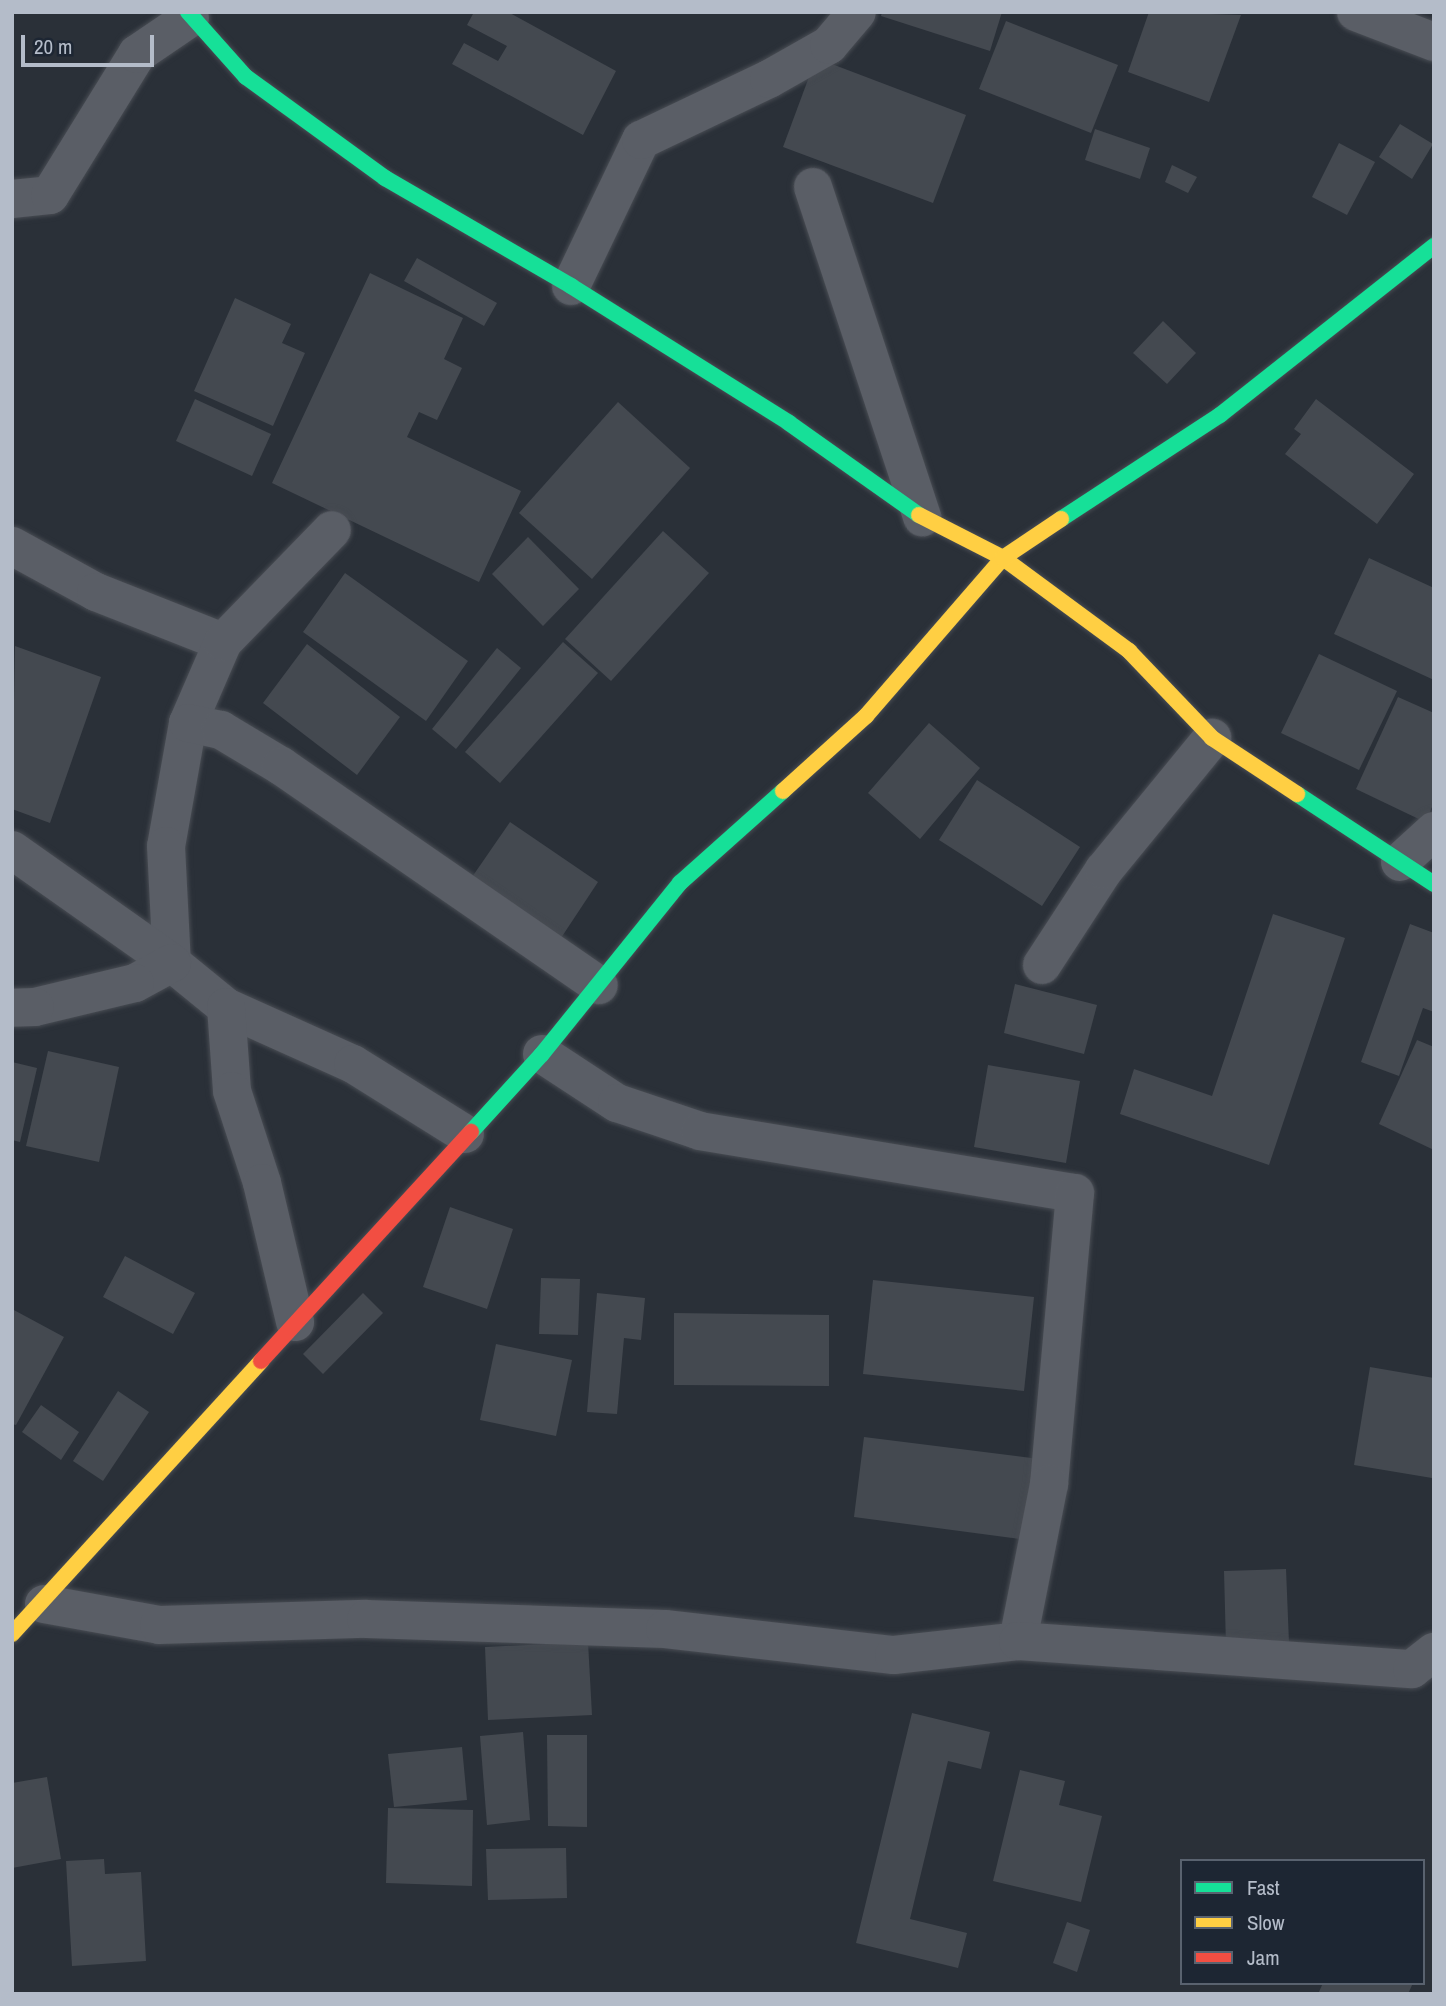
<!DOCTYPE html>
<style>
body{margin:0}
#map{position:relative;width:1446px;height:2006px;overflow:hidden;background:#2a3038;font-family:"Archivo Narrow",sans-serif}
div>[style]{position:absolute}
.building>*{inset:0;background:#444950}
.roads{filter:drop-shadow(0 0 2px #484c53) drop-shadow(0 0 2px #484c53)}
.street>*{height:38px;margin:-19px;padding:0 19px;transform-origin:19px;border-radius:19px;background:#5a5e66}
.fast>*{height:16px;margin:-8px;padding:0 8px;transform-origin:8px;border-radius:8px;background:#16e098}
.slow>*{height:16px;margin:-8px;padding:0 8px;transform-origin:8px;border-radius:8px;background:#ffcf43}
.jam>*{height:16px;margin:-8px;padding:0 8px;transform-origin:8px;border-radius:8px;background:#f24e42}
span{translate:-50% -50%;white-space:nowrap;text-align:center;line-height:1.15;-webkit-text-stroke:6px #1d2633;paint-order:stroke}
.frame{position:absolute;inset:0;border:14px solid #b4bcc9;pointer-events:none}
.legend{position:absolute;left:1180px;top:1859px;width:245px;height:126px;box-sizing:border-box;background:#1d2633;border:2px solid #59626f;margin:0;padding:9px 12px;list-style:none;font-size:21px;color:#b4bcc9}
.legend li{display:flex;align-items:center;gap:14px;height:35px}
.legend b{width:35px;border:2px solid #59626f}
.scale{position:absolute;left:21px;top:35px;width:133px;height:32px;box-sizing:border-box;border:4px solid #b4bcc9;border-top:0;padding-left:9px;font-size:21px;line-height:24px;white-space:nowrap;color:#b4bcc9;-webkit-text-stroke:5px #1d2633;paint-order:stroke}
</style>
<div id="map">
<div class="building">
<i style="clip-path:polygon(474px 12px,508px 12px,616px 71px,583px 135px,452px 64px,464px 43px,498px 61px,507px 46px,467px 25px)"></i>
<i style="clip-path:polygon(882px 12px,1002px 12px,990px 51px,881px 16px)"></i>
<i style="clip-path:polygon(1149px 12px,1241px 15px,1209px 102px,1128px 72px)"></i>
<i style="clip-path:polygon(1006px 21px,1118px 65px,1091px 133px,979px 89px)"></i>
<i style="clip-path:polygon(816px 58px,966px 115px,933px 203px,783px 147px)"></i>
<i style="clip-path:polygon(1400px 124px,1433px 144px,1412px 179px,1379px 157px)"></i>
<i style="clip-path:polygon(1095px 129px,1150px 148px,1140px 179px,1085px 160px)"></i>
<i style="clip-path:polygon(1339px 143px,1375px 162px,1347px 215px,1312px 197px)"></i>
<i style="clip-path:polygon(1172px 165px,1197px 177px,1188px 193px,1165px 182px)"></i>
<i style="clip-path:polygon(417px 258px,497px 303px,484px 326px,404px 281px)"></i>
<i style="clip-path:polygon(370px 273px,463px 318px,444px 359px,462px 368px,437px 420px,419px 412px,407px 437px,521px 491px,479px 582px,272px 483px)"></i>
<i style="clip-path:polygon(235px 298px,291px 324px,282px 343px,305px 353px,273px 426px,194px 391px)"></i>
<i style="clip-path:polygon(1163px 321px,1196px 353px,1167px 384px,1133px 353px)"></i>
<i style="clip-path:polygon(195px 399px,271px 434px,252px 476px,176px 441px)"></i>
<i style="clip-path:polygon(1316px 399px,1414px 474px,1377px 524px,1285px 454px,1301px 434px,1294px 429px)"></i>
<i style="clip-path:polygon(618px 402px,690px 468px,592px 579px,519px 513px)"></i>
<i style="clip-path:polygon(663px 531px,709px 573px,611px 681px,565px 639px)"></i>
<i style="clip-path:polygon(528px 537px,579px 589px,543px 626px,492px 574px)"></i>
<i style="clip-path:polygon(1369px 558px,1434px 588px,1434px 680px,1334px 634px)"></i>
<i style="clip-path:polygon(345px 573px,468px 661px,426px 721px,303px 632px)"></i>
<i style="clip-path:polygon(563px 642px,598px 673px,500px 783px,465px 752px)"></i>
<i style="clip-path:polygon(307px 644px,400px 717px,357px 775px,263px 703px)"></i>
<i style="clip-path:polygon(15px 646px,101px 677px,50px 823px,12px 809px)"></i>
<i style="clip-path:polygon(497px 648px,521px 668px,456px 749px,432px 729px)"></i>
<i style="clip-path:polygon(1319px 654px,1397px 691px,1359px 770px,1281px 733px)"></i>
<i style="clip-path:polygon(1398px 697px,1434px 713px,1434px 803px,1425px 822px,1356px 789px)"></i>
<i style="clip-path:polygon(929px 723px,980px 768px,920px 839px,868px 793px)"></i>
<i style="clip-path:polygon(977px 780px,1080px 847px,1042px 906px,939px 840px)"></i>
<i style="clip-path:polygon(510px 822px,598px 882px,559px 941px,470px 880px)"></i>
<i style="clip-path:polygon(1273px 914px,1345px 938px,1269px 1165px,1120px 1114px,1134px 1069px,1212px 1096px)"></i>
<i style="clip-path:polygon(1410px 924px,1434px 933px,1434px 1012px,1423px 1008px,1399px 1076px,1361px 1062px)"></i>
<i style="clip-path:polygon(1015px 984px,1097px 1005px,1084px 1054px,1004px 1033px)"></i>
<i style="clip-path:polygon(1417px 1040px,1434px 1047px,1434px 1150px,1379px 1124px)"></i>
<i style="clip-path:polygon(48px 1051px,119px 1067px,99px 1162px,26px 1146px)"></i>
<i style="clip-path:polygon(12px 1062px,37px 1068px,20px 1142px,12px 1140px)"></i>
<i style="clip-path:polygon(988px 1065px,1080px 1081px,1066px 1163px,974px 1147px)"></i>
<i style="clip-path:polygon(450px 1207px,513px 1229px,487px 1309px,423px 1287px)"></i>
<i style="clip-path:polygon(125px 1256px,195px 1293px,173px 1334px,103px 1297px)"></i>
<i style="clip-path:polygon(541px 1278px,580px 1279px,578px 1335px,539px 1334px)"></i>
<i style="clip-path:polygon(873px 1280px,1034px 1297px,1024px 1391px,863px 1374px)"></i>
<i style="clip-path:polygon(363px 1293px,383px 1313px,323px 1374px,303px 1354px)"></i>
<i style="clip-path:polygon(597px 1293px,645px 1298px,641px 1340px,624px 1338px,617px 1414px,587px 1412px)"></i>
<i style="clip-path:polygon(12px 1309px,64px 1337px,16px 1425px,12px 1424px)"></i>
<i style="clip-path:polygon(674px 1313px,829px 1315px,829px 1386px,674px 1385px)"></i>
<i style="clip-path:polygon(496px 1344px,572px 1360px,556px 1436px,480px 1420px)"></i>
<i style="clip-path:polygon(1370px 1367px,1434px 1378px,1432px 1478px,1354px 1465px)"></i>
<i style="clip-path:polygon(118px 1391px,149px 1412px,103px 1481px,73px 1461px)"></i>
<i style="clip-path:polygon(41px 1405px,79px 1432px,61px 1460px,22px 1432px)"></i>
<i style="clip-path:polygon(864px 1437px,1039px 1459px,1028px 1540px,854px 1517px)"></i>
<i style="clip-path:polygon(1286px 1569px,1289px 1643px,1226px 1646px,1224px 1571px)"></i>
<i style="clip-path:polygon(588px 1642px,592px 1715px,488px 1720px,485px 1647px)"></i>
<i style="clip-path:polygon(912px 1713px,990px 1732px,981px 1769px,948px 1761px,910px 1919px,967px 1933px,958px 1968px,856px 1943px)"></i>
<i style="clip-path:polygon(523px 1732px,530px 1820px,487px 1825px,480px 1736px)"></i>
<i style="clip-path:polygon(547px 1735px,587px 1735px,587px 1827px,548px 1826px)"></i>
<i style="clip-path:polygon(462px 1747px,467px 1800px,394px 1807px,388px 1754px)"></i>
<i style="clip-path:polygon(1020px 1770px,1065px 1781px,1059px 1805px,1102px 1816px,1081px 1902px,993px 1881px)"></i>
<i style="clip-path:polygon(47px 1777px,61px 1859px,12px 1868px,12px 1783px)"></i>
<i style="clip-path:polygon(388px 1808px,473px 1810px,472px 1886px,386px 1883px)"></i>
<i style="clip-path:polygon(566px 1848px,567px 1898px,488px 1900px,486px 1849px)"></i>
<i style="clip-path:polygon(104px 1859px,105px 1874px,141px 1872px,146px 1961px,72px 1966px,66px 1861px)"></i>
<i style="clip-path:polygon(1067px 1922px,1090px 1930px,1077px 1972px,1053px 1963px)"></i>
<i style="clip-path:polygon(1323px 1983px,1413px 1983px,1408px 1994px,1318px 1994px)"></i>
</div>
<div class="roads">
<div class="street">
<i style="left:1356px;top:12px;width:84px;rotate:21deg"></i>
<i style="left:813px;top:187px;width:348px;rotate:71.7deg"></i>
<i style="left:12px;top:199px;width:38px;rotate:-6deg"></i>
<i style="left:50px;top:195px;width:166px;rotate:-58.3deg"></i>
<i style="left:137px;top:54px;width:64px;rotate:-34.2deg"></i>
<i style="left:571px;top:286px;width:162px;rotate:-64.4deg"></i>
<i style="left:641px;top:140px;width:142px;rotate:-25.5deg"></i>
<i style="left:769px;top:79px;width:69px;rotate:-29.5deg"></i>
<i style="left:829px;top:45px;width:43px;rotate:-49.7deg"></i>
<i style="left:12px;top:546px;width:96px;rotate:28.7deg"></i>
<i style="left:96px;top:592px;width:136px;rotate:21.5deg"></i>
<i style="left:223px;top:642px;width:88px;rotate:113.4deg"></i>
<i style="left:188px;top:723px;width:125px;rotate:100.1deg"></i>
<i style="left:166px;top:846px;width:117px;rotate:87.1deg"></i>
<i style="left:172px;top:963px;width:70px;rotate:39.2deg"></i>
<i style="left:226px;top:1007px;width:139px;rotate:24.2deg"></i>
<i style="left:353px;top:1064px;width:132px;rotate:32deg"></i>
<i style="left:223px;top:642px;width:156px;rotate:-45.8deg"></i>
<i style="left:188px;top:723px;width:34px;rotate:12deg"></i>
<i style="left:221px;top:730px;width:70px;rotate:31deg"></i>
<i style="left:281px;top:766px;width:386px;rotate:34.6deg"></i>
<i style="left:12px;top:850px;width:196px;rotate:35.2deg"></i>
<i style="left:172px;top:963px;width:42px;rotate:151.6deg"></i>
<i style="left:135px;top:983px;width:103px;rotate:166.5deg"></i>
<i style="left:35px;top:1007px;width:23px;rotate:178deg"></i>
<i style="left:1400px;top:862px;width:46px;rotate:-42.4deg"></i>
<i style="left:1042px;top:965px;width:113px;rotate:-56.9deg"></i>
<i style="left:1104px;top:870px;width:171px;rotate:-50.7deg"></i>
<i style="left:226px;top:1007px;width:84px;rotate:85.9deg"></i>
<i style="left:232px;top:1091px;width:97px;rotate:71.9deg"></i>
<i style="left:262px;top:1183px;width:143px;rotate:76.6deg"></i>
<i style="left:542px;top:1054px;width:90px;rotate:33.2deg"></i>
<i style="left:617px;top:1103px;width:88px;rotate:18.6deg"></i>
<i style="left:700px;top:1131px;width:380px;rotate:9.4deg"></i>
<i style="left:1075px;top:1193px;width:292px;rotate:95.1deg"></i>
<i style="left:1049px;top:1484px;width:160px;rotate:101.2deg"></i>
<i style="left:44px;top:1604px;width:117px;rotate:10.3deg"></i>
<i style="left:159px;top:1625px;width:207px;rotate:-1.7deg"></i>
<i style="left:366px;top:1619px;width:299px;rotate:1.9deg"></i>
<i style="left:665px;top:1629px;width:230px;rotate:6.5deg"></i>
<i style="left:894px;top:1655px;width:125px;rotate:-6.4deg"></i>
<i style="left:1018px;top:1641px;width:395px;rotate:4.1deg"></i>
<i style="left:1412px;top:1669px;width:28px;rotate:-38deg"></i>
</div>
<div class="fast">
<i style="left:188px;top:12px;width:87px;rotate:48.3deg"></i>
<i style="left:246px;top:77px;width:172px;rotate:36deg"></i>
<i style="left:385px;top:178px;width:215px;rotate:30.1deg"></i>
<i style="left:571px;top:286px;width:257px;rotate:32.1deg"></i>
<i style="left:789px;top:423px;width:159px;rotate:35.3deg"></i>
<i style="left:1061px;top:519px;width:190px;rotate:-33.2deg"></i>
<i style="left:1220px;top:415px;width:273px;rotate:-38.3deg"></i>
<i style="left:1297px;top:794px;width:164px;rotate:33.3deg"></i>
<i style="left:471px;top:1132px;width:105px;rotate:-47.7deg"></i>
<i style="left:542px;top:1054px;width:220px;rotate:-51.1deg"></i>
<i style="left:680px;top:883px;width:138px;rotate:-41.8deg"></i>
</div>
<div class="slow">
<i style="left:919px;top:515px;width:94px;rotate:27.1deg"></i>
<i style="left:1003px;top:558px;width:157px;rotate:36.4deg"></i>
<i style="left:1129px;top:651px;width:120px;rotate:46.3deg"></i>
<i style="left:1212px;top:738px;width:102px;rotate:33.4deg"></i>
<i style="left:783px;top:791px;width:112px;rotate:-42.1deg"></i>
<i style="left:866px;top:716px;width:209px;rotate:-49.1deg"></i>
<i style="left:1003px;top:558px;width:70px;rotate:-33.9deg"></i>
<i style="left:12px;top:1634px;width:369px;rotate:-47.6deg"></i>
</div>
<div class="jam">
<i style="left:261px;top:1361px;width:311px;rotate:-47.5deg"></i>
</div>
</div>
<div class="frame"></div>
<ul class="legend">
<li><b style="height:9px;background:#16e098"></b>Fast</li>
<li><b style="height:9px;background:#ffcf43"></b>Slow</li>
<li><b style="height:9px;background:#f24e42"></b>Jam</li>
</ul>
<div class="scale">20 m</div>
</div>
